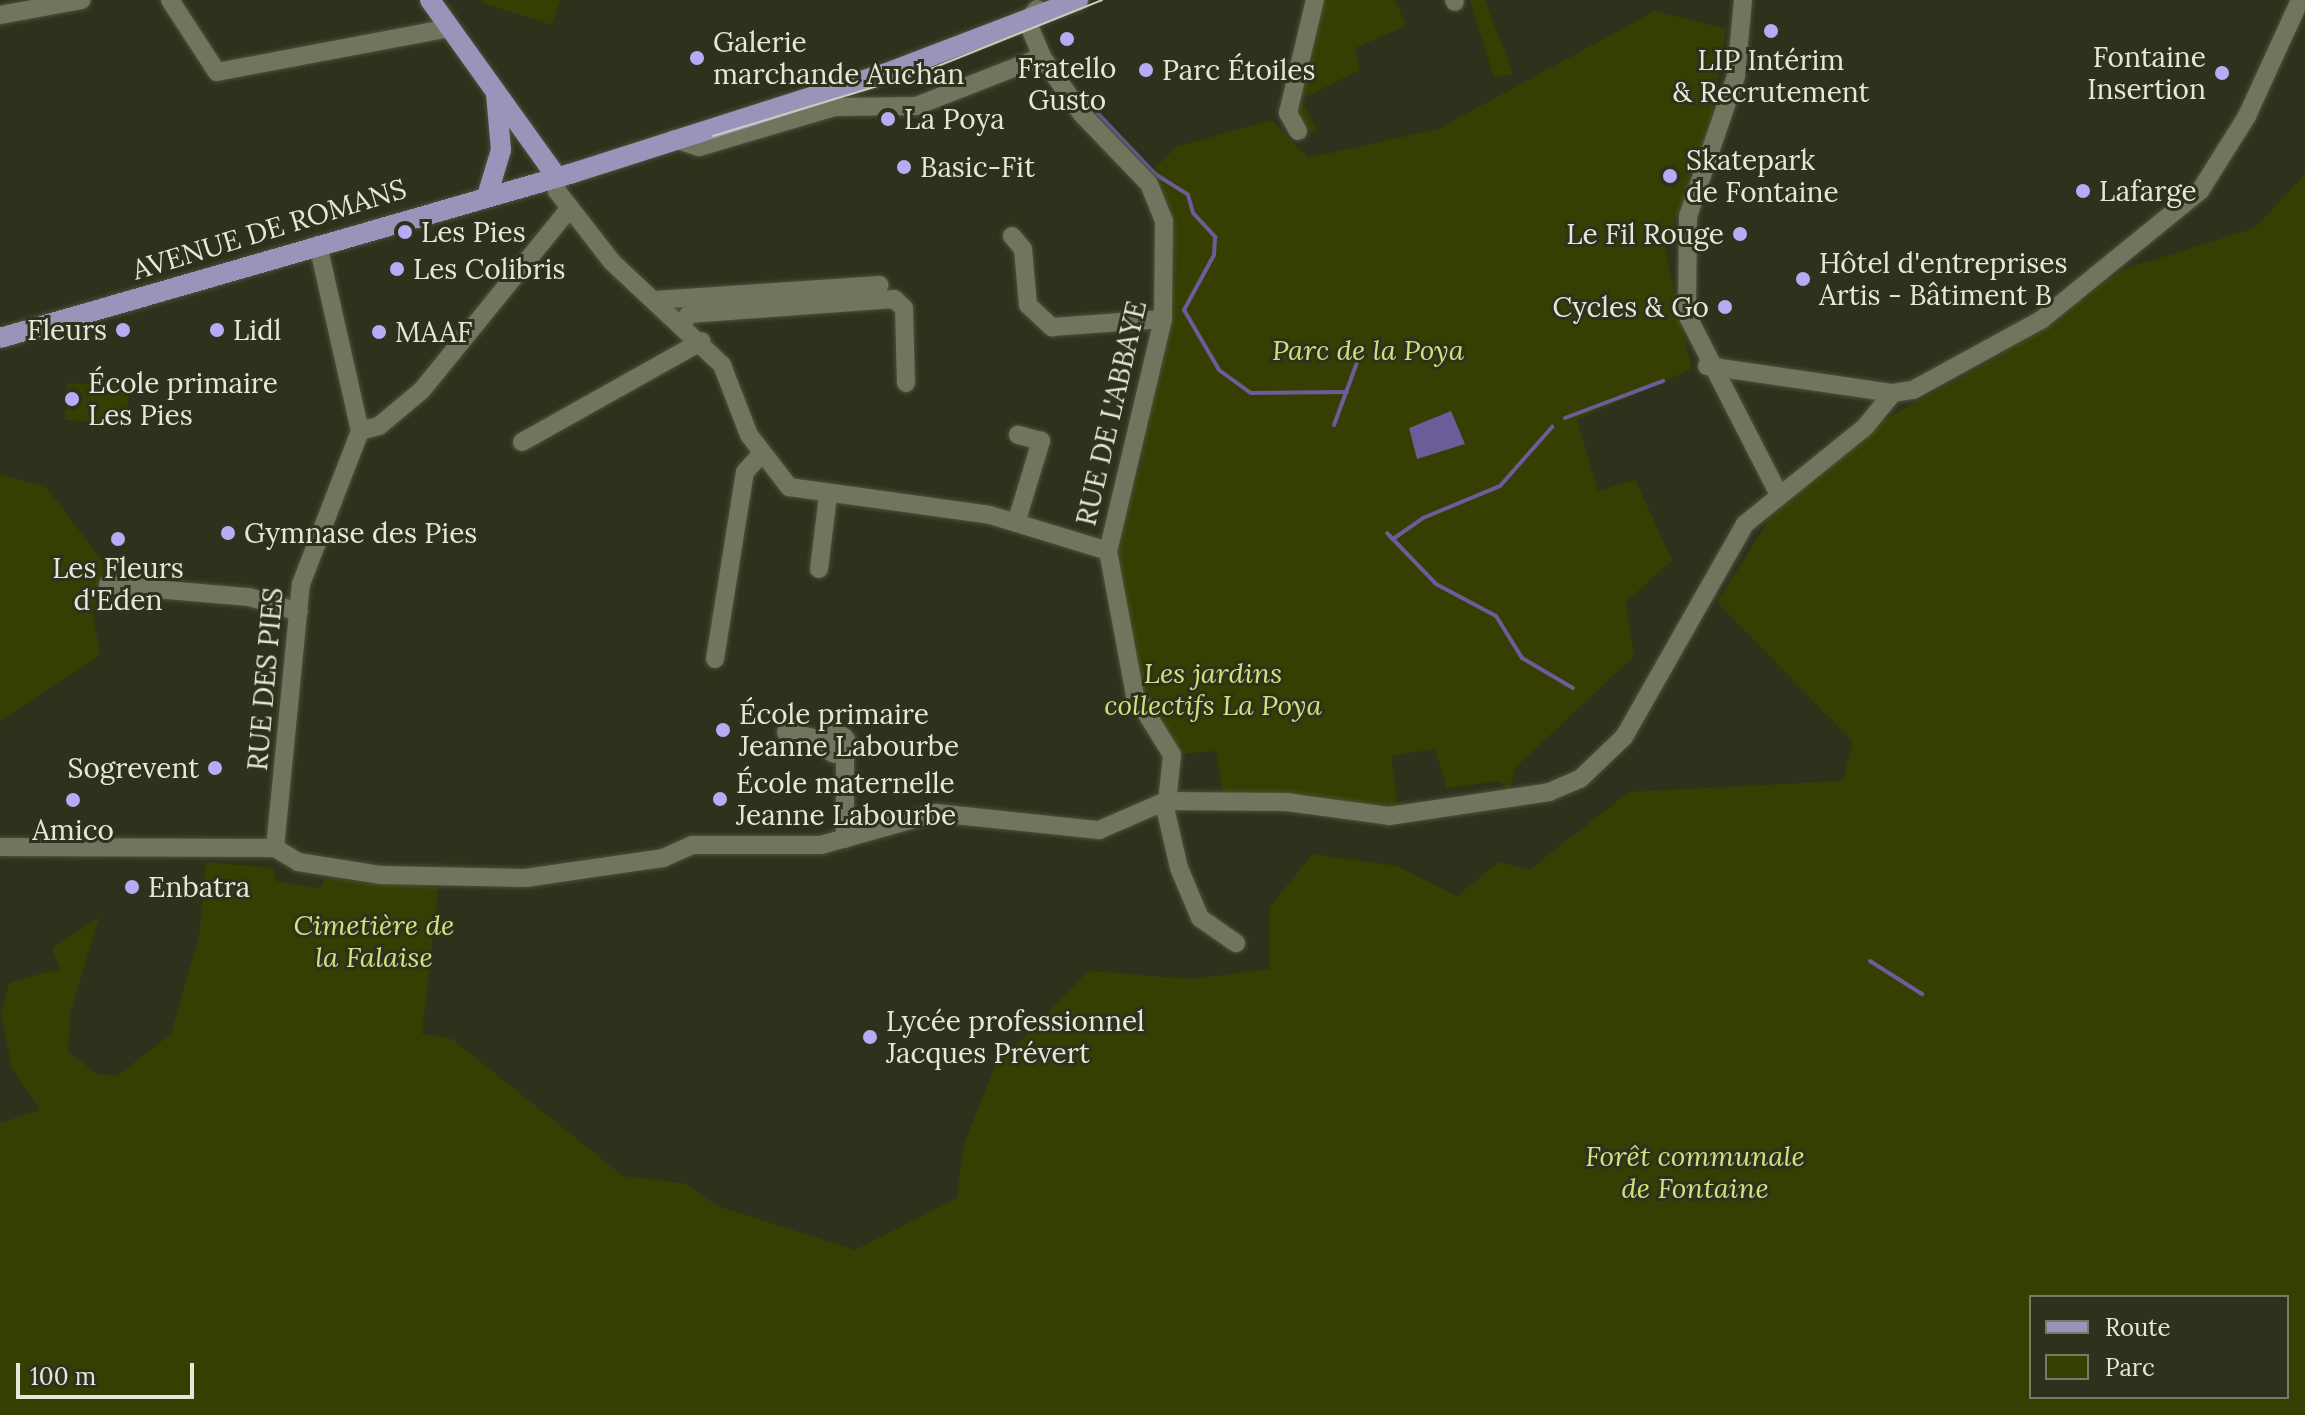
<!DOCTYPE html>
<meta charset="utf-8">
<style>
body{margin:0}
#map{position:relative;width:2305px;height:1415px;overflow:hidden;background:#2d321c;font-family:Lora,serif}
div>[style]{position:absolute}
.green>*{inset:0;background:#363f01}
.water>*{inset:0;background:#6b5c9a}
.stream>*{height:4px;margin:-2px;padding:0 2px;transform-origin:2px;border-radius:2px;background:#6b5c9a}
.roads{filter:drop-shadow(0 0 2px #4c503c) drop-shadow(0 0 2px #4c503c)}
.minor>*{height:18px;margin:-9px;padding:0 9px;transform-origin:9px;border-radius:9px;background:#70755d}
.minor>.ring{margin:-9px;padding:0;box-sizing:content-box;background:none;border:18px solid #70755d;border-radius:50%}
.major>*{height:20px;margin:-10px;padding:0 10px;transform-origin:10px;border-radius:10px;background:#9b93ba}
.tram>*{height:2px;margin:-1px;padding:0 1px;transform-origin:1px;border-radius:1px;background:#c9cdbe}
.dots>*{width:22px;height:22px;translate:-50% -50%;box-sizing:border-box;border:4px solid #2d321c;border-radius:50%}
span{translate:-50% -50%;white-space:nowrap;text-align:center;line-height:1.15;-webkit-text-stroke:6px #2d321c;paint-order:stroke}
.poi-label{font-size:28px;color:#e4e8da}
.left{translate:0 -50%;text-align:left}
.right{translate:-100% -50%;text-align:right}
.street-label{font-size:28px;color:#e4e8da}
.park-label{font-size:28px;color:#cfe27f;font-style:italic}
.legend{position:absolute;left:2029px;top:1295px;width:260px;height:104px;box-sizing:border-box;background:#2d321c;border:2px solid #767b68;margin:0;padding:10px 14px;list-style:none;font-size:24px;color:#e4e8da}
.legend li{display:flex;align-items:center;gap:16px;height:40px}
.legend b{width:40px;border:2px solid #767b68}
.scale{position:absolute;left:16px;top:1363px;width:178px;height:36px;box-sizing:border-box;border:4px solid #e4e8da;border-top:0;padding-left:10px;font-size:24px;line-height:28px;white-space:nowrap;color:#e4e8da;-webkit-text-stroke:6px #2d321c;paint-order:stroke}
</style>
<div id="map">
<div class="green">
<i style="clip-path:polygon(561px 0,552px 25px,481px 2px,482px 0)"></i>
<i style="clip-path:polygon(1321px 0,1395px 0,1406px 26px,1355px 48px,1360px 70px,1301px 99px,1317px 130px,1310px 131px,1298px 126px,1294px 95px)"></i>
<i style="clip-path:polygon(1470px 0,1485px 0,1513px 74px,1494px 78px)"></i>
<i style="clip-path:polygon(1655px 11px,1726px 29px,1711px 119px,1665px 250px,1692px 369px,1577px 420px,1598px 491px,1635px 480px,1672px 560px,1626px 602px,1634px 656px,1515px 768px,1509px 791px,1500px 781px,1447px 788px,1435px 749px,1391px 756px,1399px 815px,1223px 794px,1216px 751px,1177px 754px,1143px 701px,1115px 550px,1140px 465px,1175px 274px,1168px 218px,1147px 176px,1176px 147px,1271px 120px,1308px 158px,1438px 129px)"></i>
<i style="clip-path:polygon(evenodd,2305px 174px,2305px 1415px,0 1415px,0 1123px,40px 1110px,12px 1068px,1px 1013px,10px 982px,60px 969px,52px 948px,99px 918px,70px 1013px,68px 1052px,98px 1074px,117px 1076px,171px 1034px,199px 936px,206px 862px,274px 868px,275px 881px,320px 888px,326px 878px,438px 888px,422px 1034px,452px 1039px,623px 1176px,687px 1184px,717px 1206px,855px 1250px,957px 1198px,964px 1143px,995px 1067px,1088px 971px,1191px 979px,1270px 969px,1270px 907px,1312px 854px,1397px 866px,1457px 896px,1499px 862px,1529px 870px,1629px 792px,1843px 781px,1853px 742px,1717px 602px,1776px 509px,1854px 436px,1998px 357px,2124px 269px,2255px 228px,2305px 174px,2031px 1297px,2287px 1297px,2287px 1397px,2031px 1397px,2031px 1297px)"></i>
<i style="clip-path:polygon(67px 383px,129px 386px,127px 423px,65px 420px)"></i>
<i style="clip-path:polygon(0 474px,47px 488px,103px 562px,106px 599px,96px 600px,93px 614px,100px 655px,0 721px)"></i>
</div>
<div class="water">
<i style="clip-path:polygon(1451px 411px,1465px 444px,1417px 459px,1409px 428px)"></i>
</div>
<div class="stream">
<i style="left:1083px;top:98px;width:105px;rotate:46.5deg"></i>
<i style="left:1155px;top:174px;width:39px;rotate:32deg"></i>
<i style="left:1188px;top:195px;width:19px;rotate:74deg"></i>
<i style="left:1193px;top:213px;width:33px;rotate:47deg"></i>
<i style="left:1215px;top:237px;width:18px;rotate:93deg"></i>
<i style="left:1214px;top:255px;width:63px;rotate:118.6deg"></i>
<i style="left:1184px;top:310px;width:69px;rotate:59.7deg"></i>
<i style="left:1219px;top:370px;width:39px;rotate:36deg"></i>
<i style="left:1251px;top:393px;width:96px;rotate:-0.6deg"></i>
<i style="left:1565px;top:418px;width:105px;rotate:-20.7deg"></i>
<i style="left:1334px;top:425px;width:72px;rotate:-69.8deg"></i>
<i style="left:1387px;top:533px;width:71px;rotate:46.1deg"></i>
<i style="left:1436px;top:584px;width:68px;rotate:28.1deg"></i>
<i style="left:1496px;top:616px;width:49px;rotate:58.2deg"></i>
<i style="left:1522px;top:658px;width:59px;rotate:30.5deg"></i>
<i style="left:1393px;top:539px;width:37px;rotate:-35deg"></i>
<i style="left:1423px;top:518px;width:83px;rotate:-22.6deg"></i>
<i style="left:1500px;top:486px;width:79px;rotate:-48.6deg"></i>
<i style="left:1870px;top:961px;width:62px;rotate:32.4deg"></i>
</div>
<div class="roads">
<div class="minor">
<i style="left:170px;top:0;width:86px;rotate:56.9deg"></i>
<i style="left:217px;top:72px;width:232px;rotate:-10.7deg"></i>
<i style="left:1454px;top:0;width:2px;rotate:63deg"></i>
<i style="left:1743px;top:0;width:76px;rotate:95.3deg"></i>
<i style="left:1736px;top:76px;width:148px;rotate:108.9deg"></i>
<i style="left:1688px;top:216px;width:99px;rotate:90.6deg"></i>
<i style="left:1687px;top:315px;width:198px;rotate:62.9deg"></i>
<i style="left:1037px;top:9px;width:16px;rotate:130deg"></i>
<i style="left:1027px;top:21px;width:39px;rotate:67deg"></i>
<i style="left:1042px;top:57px;width:68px;rotate:55.1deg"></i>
<i style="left:1081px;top:113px;width:98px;rotate:46.2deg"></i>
<i style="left:1149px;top:184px;width:40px;rotate:68deg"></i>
<i style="left:1164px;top:221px;width:98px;rotate:90.6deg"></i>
<i style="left:1163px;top:319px;width:238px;rotate:103.3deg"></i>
<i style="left:1108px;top:551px;width:147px;rotate:79.4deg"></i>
<i style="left:1135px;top:695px;width:70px;rotate:58.3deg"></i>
<i style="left:1172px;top:755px;width:57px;rotate:96deg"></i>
<i style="left:1166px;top:812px;width:57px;rotate:76.9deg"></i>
<i style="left:1179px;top:868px;width:54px;rotate:67.2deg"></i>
<i style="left:1200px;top:918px;width:44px;rotate:34.8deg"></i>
<i style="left:0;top:15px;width:83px;rotate:-10.4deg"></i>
<i style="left:1298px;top:131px;width:21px;rotate:-119deg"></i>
<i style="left:1288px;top:113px;width:116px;rotate:-76.6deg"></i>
<i style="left:674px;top:139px;width:26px;rotate:18deg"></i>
<i style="left:699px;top:147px;width:142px;rotate:-16.4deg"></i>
<i style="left:835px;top:107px;width:81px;rotate:-0.7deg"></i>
<i style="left:916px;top:106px;width:135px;rotate:-21.3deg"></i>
<i style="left:554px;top:173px;width:18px;rotate:81deg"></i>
<i style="left:557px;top:191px;width:90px;rotate:52.2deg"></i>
<i style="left:612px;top:262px;width:151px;rotate:43.1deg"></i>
<i style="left:722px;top:365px;width:75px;rotate:68.9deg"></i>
<i style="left:749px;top:435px;width:66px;rotate:52.4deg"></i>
<i style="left:789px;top:487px;width:203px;rotate:7.9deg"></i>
<i style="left:990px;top:515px;width:123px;rotate:17deg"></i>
<i style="left:1012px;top:236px;width:17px;rotate:50deg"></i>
<i style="left:1023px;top:249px;width:56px;rotate:84.9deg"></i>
<i style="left:1028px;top:305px;width:33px;rotate:43deg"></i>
<i style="left:1052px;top:327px;width:111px;rotate:-4.1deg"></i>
<i style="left:655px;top:300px;width:225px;rotate:-3.8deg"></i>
<i style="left:682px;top:324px;width:12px;rotate:-55deg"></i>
<i style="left:689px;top:314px;width:206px;rotate:-4.2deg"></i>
<i style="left:894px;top:299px;width:13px;rotate:42deg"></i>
<i style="left:904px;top:308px;width:75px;rotate:88.5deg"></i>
<i style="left:1707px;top:366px;width:188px;rotate:8.3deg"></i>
<i style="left:1893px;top:393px;width:20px;rotate:-9deg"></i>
<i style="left:1913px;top:390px;width:146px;rotate:-28.7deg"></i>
<i style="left:2041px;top:320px;width:205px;rotate:-39.1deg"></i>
<i style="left:2200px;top:191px;width:89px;rotate:-57.9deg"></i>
<i style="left:2247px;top:116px;width:128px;rotate:-65.4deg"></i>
<i style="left:360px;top:431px;width:20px;rotate:-15deg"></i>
<i style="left:379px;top:426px;width:56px;rotate:-39.9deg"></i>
<i style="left:422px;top:390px;width:235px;rotate:-50.9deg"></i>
<i style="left:522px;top:442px;width:206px;rotate:-29.3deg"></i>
<i style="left:1017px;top:520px;width:83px;rotate:-73.1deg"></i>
<i style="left:1041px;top:441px;width:24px;rotate:-165deg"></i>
<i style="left:819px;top:569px;width:74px;rotate:-83deg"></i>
<i style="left:108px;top:585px;width:142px;rotate:4.9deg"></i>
<i style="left:249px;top:597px;width:52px;rotate:16.7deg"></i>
<i style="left:715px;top:659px;width:189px;rotate:-80.9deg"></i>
<i style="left:745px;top:472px;width:24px;rotate:-48deg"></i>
<i style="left:786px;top:732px;width:43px;rotate:12.1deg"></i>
<i class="ring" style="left:827px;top:734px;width:2px;height:2px"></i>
<i style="left:845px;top:750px;width:89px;rotate:90deg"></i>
<i style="left:0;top:847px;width:275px;rotate:0.2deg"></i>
<i style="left:275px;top:848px;width:27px;rotate:31deg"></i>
<i style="left:298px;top:862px;width:83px;rotate:9deg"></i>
<i style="left:380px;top:875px;width:145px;rotate:1.2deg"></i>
<i style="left:525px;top:878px;width:139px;rotate:-8.2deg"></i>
<i style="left:663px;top:858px;width:32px;rotate:-24deg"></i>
<i style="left:692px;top:845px;width:129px"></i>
<i style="left:821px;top:845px;width:119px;rotate:-15.5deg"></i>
<i style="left:936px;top:813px;width:164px;rotate:6deg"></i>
<i style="left:1099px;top:830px;width:73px;rotate:-23.4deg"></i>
<i style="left:1166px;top:801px;width:120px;rotate:0.5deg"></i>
<i style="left:1286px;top:802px;width:104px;rotate:7.7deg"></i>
<i style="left:1389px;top:816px;width:162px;rotate:-8.5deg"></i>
<i style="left:1549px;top:792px;width:34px;rotate:-23deg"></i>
<i style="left:1580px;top:779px;width:61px;rotate:-43.7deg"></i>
<i style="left:1624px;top:737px;width:245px;rotate:-60.4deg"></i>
<i style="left:1745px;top:524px;width:154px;rotate:-38.9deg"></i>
<i style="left:1865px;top:427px;width:44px;rotate:-50.5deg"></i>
<i style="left:275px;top:848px;width:265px;rotate:-84.4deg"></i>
<i style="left:301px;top:584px;width:164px;rotate:-68.9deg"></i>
<i style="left:360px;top:431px;width:191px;rotate:-102.7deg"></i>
</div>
<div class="major">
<i style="left:430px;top:0;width:213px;rotate:54.4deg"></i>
<i style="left:488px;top:193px;width:45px;rotate:-73.2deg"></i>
<i style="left:501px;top:150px;width:56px;rotate:-95.1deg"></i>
<i style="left:0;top:338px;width:596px;rotate:-16.06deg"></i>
<i style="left:573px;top:173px;width:326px;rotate:-17.7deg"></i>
<i style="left:884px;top:74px;width:208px;rotate:-20.9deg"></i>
</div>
</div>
<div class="tram">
<i style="left:713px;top:136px;width:220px;rotate:-16.9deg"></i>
<i style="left:923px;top:72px;width:193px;rotate:-21.9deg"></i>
</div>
<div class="dots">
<i style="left:1771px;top:31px;background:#baaaf6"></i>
<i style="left:1067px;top:39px;background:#baaaf6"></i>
<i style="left:697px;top:58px;background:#baaaf6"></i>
<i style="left:1146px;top:70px;background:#baaaf6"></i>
<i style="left:2222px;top:73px;background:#baaaf6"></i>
<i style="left:888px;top:119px;background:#baaaf6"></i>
<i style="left:904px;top:167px;background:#baaaf6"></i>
<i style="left:1670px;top:176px;background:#baaaf6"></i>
<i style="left:2083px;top:191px;background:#baaaf6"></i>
<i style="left:405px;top:232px;background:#baaaf6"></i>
<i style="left:1740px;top:234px;background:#baaaf6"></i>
<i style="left:397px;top:269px;background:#baaaf6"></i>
<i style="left:1803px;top:279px;background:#baaaf6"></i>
<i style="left:1725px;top:307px;background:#baaaf6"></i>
<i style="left:123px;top:330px;background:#baaaf6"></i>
<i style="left:217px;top:330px;background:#baaaf6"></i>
<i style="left:379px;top:332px;background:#baaaf6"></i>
<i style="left:72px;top:399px;background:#baaaf6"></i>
<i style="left:228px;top:533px;background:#baaaf6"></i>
<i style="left:118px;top:539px;background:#baaaf6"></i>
<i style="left:723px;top:730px;background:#baaaf6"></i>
<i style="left:215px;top:768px;background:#baaaf6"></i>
<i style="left:720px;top:799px;background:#baaaf6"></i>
<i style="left:73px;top:800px;background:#baaaf6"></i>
<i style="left:132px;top:887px;background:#baaaf6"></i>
<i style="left:870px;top:1037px;background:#baaaf6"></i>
</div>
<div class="poi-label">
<span class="left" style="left:713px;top:58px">Galerie<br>marchande Auchan</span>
<span class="right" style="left:2206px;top:73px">Fontaine<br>Insertion</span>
<span style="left:1771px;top:76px">LIP Intérim<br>&amp; Recrutement</span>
<span style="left:1067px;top:84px">Fratello<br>Gusto</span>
<span class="left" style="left:1162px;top:70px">Parc Étoiles</span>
<span class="left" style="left:904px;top:119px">La Poya</span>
<span class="left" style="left:1686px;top:176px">Skatepark<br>de Fontaine</span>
<span class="left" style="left:920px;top:167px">Basic-Fit</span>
<span class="left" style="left:2099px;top:191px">Lafarge</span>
<span class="left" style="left:421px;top:232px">Les Pies</span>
<span class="right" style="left:1724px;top:234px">Le Fil Rouge</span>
<span class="left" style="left:1819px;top:279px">Hôtel d'entreprises<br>Artis - Bâtiment B</span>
<span class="left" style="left:413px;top:269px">Les Colibris</span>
<span class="right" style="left:1709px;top:307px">Cycles &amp; Go</span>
<span class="right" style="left:107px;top:330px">Fleurs</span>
<span class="left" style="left:233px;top:330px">Lidl</span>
<span class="left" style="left:395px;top:332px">MAAF</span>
<span class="left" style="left:88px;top:399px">École primaire<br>Les Pies</span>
<span class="left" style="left:244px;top:533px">Gymnase des Pies</span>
<span style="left:118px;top:584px">Les Fleurs<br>d'Eden</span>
<span class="left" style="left:739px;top:730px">École primaire<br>Jeanne Labourbe</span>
<span class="right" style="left:199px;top:768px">Sogrevent</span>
<span class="left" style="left:736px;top:799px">École maternelle<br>Jeanne Labourbe</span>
<span style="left:73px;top:830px">Amico</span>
<span class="left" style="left:148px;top:887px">Enbatra</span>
<span class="left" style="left:886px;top:1037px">Lycée professionnel<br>Jacques Prévert</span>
</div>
<div class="street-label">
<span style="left:269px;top:229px;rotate:-17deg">AVENUE DE ROMANS</span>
<span style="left:1111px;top:413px;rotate:-77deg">RUE DE L'ABBAYE</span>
<span style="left:265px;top:679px;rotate:-85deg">RUE DES PIES</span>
</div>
<div class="park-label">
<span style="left:1368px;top:350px">Parc de la Poya</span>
<span style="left:1213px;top:689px">Les jardins<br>collectifs La Poya</span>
<span style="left:374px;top:941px">Cimetière de<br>la Falaise</span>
<span style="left:1695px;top:1172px">Forêt communale<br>de Fontaine</span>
</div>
<ul class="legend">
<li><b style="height:10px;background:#9b93ba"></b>Route</li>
<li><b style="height:22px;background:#363f01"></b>Parc</li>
</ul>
<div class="scale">100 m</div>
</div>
